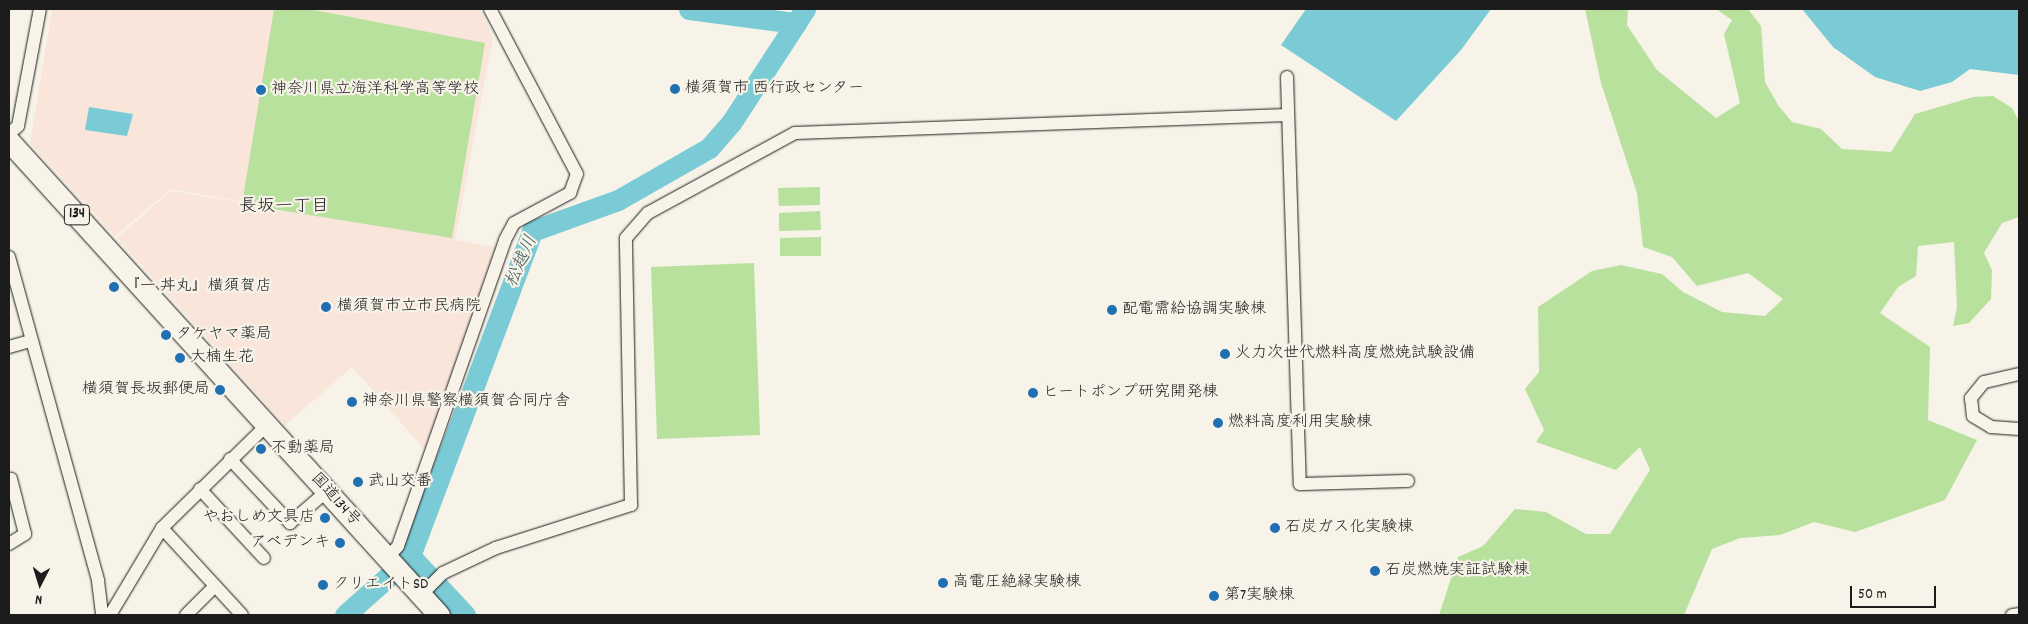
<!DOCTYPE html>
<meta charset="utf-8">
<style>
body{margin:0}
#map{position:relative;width:2028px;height:624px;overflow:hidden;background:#f7f3e8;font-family:Dekko,"Klee One",sans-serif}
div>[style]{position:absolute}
.built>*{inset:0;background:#f9e5da}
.green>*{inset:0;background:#b8e19d}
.water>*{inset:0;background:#7bcbd6}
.river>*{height:21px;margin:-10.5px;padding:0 10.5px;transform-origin:10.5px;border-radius:10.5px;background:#7bcbd6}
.roads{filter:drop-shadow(0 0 1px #1c1c1c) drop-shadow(0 0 1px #1c1c1c)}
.street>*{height:12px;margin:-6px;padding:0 6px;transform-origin:6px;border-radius:6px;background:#f7f3e8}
.highway>*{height:21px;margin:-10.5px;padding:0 10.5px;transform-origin:10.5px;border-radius:10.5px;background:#f7f3e8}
.dots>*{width:14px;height:14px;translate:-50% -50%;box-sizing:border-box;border:2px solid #f7f3e8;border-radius:50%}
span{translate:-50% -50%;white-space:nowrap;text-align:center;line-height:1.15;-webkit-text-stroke:4.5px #f7f3e8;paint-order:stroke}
.shield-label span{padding:1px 4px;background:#f7f3e8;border:1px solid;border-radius:4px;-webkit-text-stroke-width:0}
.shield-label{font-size:15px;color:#1c1c1c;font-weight:700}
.poi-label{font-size:16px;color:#1c1c1c}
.left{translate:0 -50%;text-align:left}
.right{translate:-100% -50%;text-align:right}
.street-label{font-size:16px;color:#1c1c1c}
.neighbourhood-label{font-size:18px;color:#1c1c1c}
.water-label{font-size:18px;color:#3d595d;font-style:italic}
.frame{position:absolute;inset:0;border:10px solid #1c1c1c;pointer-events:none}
.north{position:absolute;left:15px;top:559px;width:50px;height:50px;-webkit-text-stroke:4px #f7f3e8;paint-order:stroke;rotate:185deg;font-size:14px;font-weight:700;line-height:20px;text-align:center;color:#1c1c1c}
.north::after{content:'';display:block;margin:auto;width:18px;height:22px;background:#1c1c1c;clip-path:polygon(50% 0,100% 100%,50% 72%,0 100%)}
.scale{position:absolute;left:1850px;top:586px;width:86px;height:22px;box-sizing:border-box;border:2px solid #1c1c1c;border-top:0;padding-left:6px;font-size:15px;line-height:18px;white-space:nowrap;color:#1c1c1c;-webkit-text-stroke:4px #f7f3e8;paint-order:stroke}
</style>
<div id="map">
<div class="built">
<i style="clip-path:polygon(52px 9px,480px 9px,493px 37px,455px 240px,495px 247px,425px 450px,352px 367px,285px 425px,117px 238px,171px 191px,322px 216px,171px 189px,115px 236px,30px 143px)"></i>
</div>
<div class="green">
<i style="clip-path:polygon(274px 9px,309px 9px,485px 43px,452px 238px,242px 204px)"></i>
<i style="clip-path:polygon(1585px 9px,1628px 9px,1627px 25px,1657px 70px,1716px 118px,1740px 103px,1724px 34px,1732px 20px,1716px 9px,1748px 9px,1761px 26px,1765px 82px,1778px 105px,1792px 122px,1821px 129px,1842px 149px,1891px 152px,1915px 114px,1973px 97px,1993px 96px,2012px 108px,2019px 121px,2019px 217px,2002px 223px,1984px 253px,1992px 270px,1991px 299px,1969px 323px,1953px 326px,1957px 307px,1954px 242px,1918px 246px,1916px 276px,1898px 287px,1880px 313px,1930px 347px,1928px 420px,1977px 440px,1945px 500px,1855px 532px,1814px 522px,1780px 535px,1740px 538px,1712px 549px,1684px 615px,1439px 615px,1458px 557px,1483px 546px,1515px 509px,1546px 512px,1586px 534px,1610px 534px,1650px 470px,1640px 447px,1616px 470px,1536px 442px,1544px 430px,1525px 389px,1539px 372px,1538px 307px,1592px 271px,1621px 265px,1662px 274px,1683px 292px,1722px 312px,1765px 316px,1783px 299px,1748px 273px,1697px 286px,1672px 257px,1643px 247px,1637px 193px,1601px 83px)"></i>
<i style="clip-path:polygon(820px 187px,820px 205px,779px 206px,778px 188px)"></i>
<i style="clip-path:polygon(820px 211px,821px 230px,779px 231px,779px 213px)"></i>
<i style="clip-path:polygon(821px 237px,821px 256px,780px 256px,780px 238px)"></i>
<i style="clip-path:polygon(754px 263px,760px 435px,657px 439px,651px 267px)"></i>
</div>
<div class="water">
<i style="clip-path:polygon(1306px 9px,1491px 9px,1461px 50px,1396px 121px,1281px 45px)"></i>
<i style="clip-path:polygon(1802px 9px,2019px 9px,2019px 75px,1970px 69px,1952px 82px,1920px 91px,1875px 77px,1833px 47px)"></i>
<i style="clip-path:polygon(89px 107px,133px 114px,127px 136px,85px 130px)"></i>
</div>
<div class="river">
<i style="left:689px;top:9px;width:108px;rotate:7.5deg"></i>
<i style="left:345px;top:615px;width:87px;rotate:-41.7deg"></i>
<i style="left:465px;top:615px;width:81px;rotate:-133deg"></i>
<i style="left:410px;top:556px;width:347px;rotate:-69.4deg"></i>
<i style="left:532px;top:231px;width:91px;rotate:-19.8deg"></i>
<i style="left:618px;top:200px;width:105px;rotate:-29.7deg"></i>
<i style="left:709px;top:148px;width:33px;rotate:-49deg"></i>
<i style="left:731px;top:123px;width:136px;rotate:-57deg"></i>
</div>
<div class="roads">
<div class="street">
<i style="left:1287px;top:77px;width:407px;rotate:88.2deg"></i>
<i style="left:1300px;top:484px;width:108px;rotate:-1.6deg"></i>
<i style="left:9px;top:134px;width:12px;rotate:-42deg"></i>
<i style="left:18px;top:126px;width:119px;rotate:-79.4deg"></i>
<i style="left:9px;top:257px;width:336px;rotate:74.6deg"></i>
<i style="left:98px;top:581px;width:34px;rotate:83deg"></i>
<i style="left:9px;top:347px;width:22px;rotate:-16deg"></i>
<i style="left:2019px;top:374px;width:36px;rotate:167deg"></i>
<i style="left:1984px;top:382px;width:21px;rotate:129deg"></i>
<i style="left:1971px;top:398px;width:18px;rotate:84deg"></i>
<i style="left:1973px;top:416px;width:21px;rotate:31deg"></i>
<i style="left:1991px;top:427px;width:28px;rotate:4deg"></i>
<i style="left:230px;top:459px;width:88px;rotate:46.8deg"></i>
<i style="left:290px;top:523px;width:49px;rotate:-40.9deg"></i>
<i style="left:200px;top:489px;width:94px;rotate:47.2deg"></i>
<i style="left:162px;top:528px;width:118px;rotate:47.4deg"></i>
<i style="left:9px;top:544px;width:19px;rotate:-32deg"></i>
<i style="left:25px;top:534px;width:57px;rotate:-104.3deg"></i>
<i style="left:387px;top:558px;width:16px;rotate:-47deg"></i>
<i style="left:398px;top:546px;width:324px;rotate:-70.7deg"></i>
<i style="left:505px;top:240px;width:19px;rotate:-62deg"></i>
<i style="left:514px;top:223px;width:64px;rotate:-28.2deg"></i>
<i style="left:570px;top:193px;width:20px;rotate:-70deg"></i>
<i style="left:577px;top:174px;width:187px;rotate:-117.8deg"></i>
<i style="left:421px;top:595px;width:31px;rotate:-45deg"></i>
<i style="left:443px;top:573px;width:59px;rotate:-25.3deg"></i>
<i style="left:496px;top:548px;width:142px;rotate:-17.7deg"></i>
<i style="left:631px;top:505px;width:267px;rotate:-91.1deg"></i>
<i style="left:626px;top:238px;width:33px;rotate:-49deg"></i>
<i style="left:648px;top:213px;width:167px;rotate:-28.6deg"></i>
<i style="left:795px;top:133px;width:493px;rotate:-2.1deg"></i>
<i style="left:110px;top:615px;width:101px;rotate:-59.1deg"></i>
<i style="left:162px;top:528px;width:148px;rotate:-44.5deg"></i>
<i style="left:186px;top:615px;width:41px;rotate:-45deg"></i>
<i style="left:2012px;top:615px;width:7px;rotate:-8deg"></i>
</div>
<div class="highway">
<i style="left:9px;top:141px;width:640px;rotate:47.79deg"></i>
</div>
</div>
<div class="dots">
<i style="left:675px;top:89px;background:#1f6fb2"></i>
<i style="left:261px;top:90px;background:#1f6fb2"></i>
<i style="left:114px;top:287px;background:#1f6fb2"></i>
<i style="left:326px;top:307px;background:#1f6fb2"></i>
<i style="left:1112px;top:310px;background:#1f6fb2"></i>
<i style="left:166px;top:335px;background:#1f6fb2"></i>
<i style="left:1225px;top:354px;background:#1f6fb2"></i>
<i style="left:180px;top:358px;background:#1f6fb2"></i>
<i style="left:220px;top:390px;background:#1f6fb2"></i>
<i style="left:1033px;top:393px;background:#1f6fb2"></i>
<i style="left:352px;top:402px;background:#1f6fb2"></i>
<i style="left:1218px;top:423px;background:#1f6fb2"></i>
<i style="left:261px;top:449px;background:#1f6fb2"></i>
<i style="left:358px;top:482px;background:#1f6fb2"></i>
<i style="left:325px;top:518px;background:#1f6fb2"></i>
<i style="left:1275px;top:528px;background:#1f6fb2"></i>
<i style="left:340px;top:543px;background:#1f6fb2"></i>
<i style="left:1375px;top:571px;background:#1f6fb2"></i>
<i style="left:943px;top:583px;background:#1f6fb2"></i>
<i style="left:323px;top:585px;background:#1f6fb2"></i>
<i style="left:1214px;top:596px;background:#1f6fb2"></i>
</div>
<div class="shield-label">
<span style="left:77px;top:215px">134</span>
</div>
<div class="poi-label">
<span class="left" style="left:685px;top:89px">横須賀市 西行政センター</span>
<span class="left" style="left:271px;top:90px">神奈川県立海洋科学高等学校</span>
<span class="left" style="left:124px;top:287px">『一 丼丸』横須賀店</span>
<span class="left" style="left:337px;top:307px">横須賀市立市民病院</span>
<span class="left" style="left:1122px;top:310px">配電需給協調実験棟</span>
<span class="left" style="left:176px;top:335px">タケヤマ薬局</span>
<span class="left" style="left:1235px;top:354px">火力次世代燃料高度燃焼試験設備</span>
<span class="left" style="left:190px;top:358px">大楠生花</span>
<span class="right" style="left:210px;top:390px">横須賀長坂郵便局</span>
<span class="left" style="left:1043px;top:393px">ヒートポンプ研究開発棟</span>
<span class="left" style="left:362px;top:402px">神奈川県警察横須賀合同庁舎</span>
<span class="left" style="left:1228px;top:423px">燃料高度利用実験棟</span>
<span class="left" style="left:271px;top:449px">不動薬局</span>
<span class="left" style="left:368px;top:482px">武山交番</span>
<span class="right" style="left:315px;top:518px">やおしめ文具店</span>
<span class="left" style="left:1285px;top:528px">石炭ガス化実験棟</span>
<span class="right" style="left:330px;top:543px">アベデンキ</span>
<span class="left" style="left:1385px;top:571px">石炭燃焼実証試験棟</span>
<span class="left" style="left:953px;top:583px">高電圧絶縁実験棟</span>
<span class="left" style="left:333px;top:585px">クリエイトSD</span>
<span class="left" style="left:1224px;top:596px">第7実験棟</span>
</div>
<div class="street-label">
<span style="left:335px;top:500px;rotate:48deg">国道134号</span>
</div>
<div class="neighbourhood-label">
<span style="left:284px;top:208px">長坂一丁目</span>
</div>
<div class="water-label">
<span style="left:523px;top:262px;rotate:-66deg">松越川</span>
</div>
<div class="frame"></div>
<div class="north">N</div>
<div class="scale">50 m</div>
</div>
